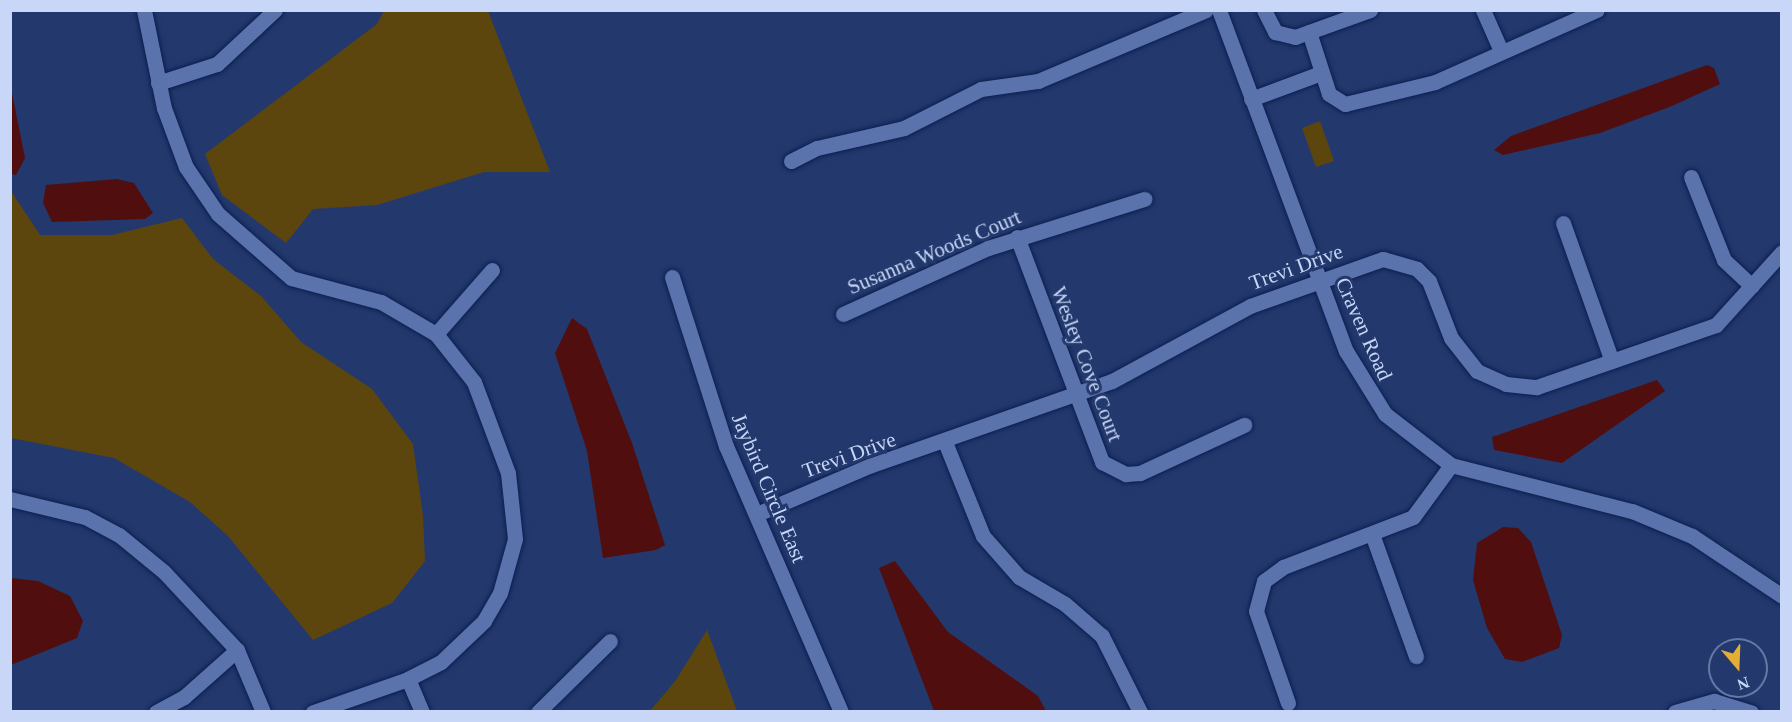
<!DOCTYPE html>
<style>
body{margin:0}
#map{position:relative;width:1792px;height:722px;overflow:hidden;background:#23396d;font-family:"Times New Roman",serif}
div>[style]{position:absolute}
.green>*{inset:0;background:#5d460e}
.water>*{inset:0;background:#510e0f}
.roads{filter:drop-shadow(0 0 2px #0c1e50) drop-shadow(0 0 2px #0c1e50)}
.minor>*{height:15px;margin:-7.5px;padding:0 7.5px;transform-origin:7.5px;border-radius:7.5px;background:#5a73ac}
span{translate:-50% -50%;white-space:nowrap;text-align:center;line-height:1.15;-webkit-text-stroke:6px #23396d;paint-order:stroke}
.street-label{font-size:21px;color:#c8d7f7}
.frame{position:absolute;inset:0;border:12px solid #c8d7f7;pointer-events:none}
.north{position:absolute;left:1708px;top:638px;width:60px;height:60px;box-sizing:border-box;background:#23396d;border:2px solid #6578a4;border-radius:50%;rotate:161deg;font-size:16px;font-weight:700;line-height:24px;text-align:center;color:#c8d7f7}
.north::after{content:'';display:block;margin:auto;width:21px;height:27px;background:#e2af34;clip-path:polygon(50% 0,100% 100%,50% 72%,0 100%)}
</style>
<div id="map">
<div class="green">
<i style="clip-path:polygon(384px 11px,488px 11px,550px 172px,484px 172px,377px 205px,313px 209px,286px 243px,222px 195px,205px 154px,377px 24px)"></i>
<i style="clip-path:polygon(1320px 121px,1334px 161px,1316px 167px,1302px 128px)"></i>
<i style="clip-path:polygon(11px 191px,40px 235px,112px 235px,182px 218px,213px 259px,261px 296px,301px 342px,372px 389px,413px 444px,423px 516px,425px 561px,392px 603px,313px 640px,228px 536px,190px 502px,114px 458px,11px 438px)"></i>
<i style="clip-path:polygon(707px 630px,737px 711px,650px 711px,676px 680px)"></i>
</div>
<div class="water">
<i style="clip-path:polygon(1707px 65px,1714px 68px,1720px 84px,1672px 106px,1600px 133px,1503px 155px,1494px 150px,1511px 136px)"></i>
<i style="clip-path:polygon(11px 88px,25px 158px,16px 175px,11px 174px)"></i>
<i style="clip-path:polygon(117px 179px,134px 183px,153px 213px,145px 219px,52px 222px,43px 203px,46px 185px)"></i>
<i style="clip-path:polygon(572px 318px,587px 329px,632px 443px,665px 545px,656px 550px,603px 558px,587px 451px,555px 353px)"></i>
<i style="clip-path:polygon(1657px 380px,1665px 391px,1562px 463px,1494px 450px,1492px 437px)"></i>
<i style="clip-path:polygon(1503px 527px,1518px 528px,1531px 542px,1562px 635px,1559px 648px,1522px 662px,1505px 659px,1487px 628px,1473px 580px,1477px 543px)"></i>
<i style="clip-path:polygon(895px 561px,948px 632px,1038px 696px,1046px 711px,934px 711px,879px 568px)"></i>
<i style="clip-path:polygon(11px 578px,38px 581px,70px 596px,83px 621px,77px 638px,11px 665px)"></i>
</div>
<div class="roads">
<div class="minor">
<i style="left:144px;top:10px;width:100px;rotate:78.5deg"></i>
<i style="left:164px;top:108px;width:63px;rotate:69.6deg"></i>
<i style="left:186px;top:167px;width:57px;rotate:55.8deg"></i>
<i style="left:218px;top:214px;width:97px;rotate:41.2deg"></i>
<i style="left:291px;top:278px;width:93px;rotate:14.9deg"></i>
<i style="left:381px;top:302px;width:64px;rotate:30.2deg"></i>
<i style="left:436px;top:334px;width:61px;rotate:51.6deg"></i>
<i style="left:474px;top:382px;width:97px;rotate:69.5deg"></i>
<i style="left:508px;top:473px;width:66px;rotate:83.9deg"></i>
<i style="left:515px;top:539px;width:56px;rotate:105.5deg"></i>
<i style="left:500px;top:593px;width:32px;rotate:120deg"></i>
<i style="left:484px;top:621px;width:59px;rotate:136.4deg"></i>
<i style="left:441px;top:662px;width:37px;rotate:153deg"></i>
<i style="left:408px;top:679px;width:101px;rotate:160.8deg"></i>
<i style="left:1219px;top:10px;width:364px;rotate:69.6deg"></i>
<i style="left:1346px;top:351px;width:74px;rotate:58.2deg"></i>
<i style="left:1385px;top:414px;width:83px;rotate:37.7deg"></i>
<i style="left:1451px;top:465px;width:187px;rotate:14.3deg"></i>
<i style="left:1632px;top:511px;width:65px;rotate:22.6deg"></i>
<i style="left:1692px;top:536px;width:108px;rotate:33.7deg"></i>
<i style="left:1264px;top:10px;width:25px;rotate:63deg"></i>
<i style="left:1275px;top:32px;width:21px;rotate:14deg"></i>
<i style="left:1295px;top:37px;width:80px;rotate:-19.8deg"></i>
<i style="left:1483px;top:10px;width:45px;rotate:66.3deg"></i>
<i style="left:1309px;top:32px;width:65px;rotate:72.1deg"></i>
<i style="left:1329px;top:94px;width:19px;rotate:32deg"></i>
<i style="left:1345px;top:104px;width:93px;rotate:-13.7deg"></i>
<i style="left:1435px;top:82px;width:177px;rotate:-24deg"></i>
<i style="left:158px;top:83px;width:62px;rotate:-17.9deg"></i>
<i style="left:217px;top:64px;width:79px;rotate:-43deg"></i>
<i style="left:1251px;top:99px;width:75px;rotate:-20.4deg"></i>
<i style="left:791px;top:161px;width:29px;rotate:-27deg"></i>
<i style="left:817px;top:148px;width:89px;rotate:-12.9deg"></i>
<i style="left:904px;top:128px;width:86px;rotate:-26.9deg"></i>
<i style="left:981px;top:89px;width:58px;rotate:-8deg"></i>
<i style="left:1038px;top:81px;width:182px;rotate:-22.9deg"></i>
<i style="left:1691px;top:177px;width:89px;rotate:68.3deg"></i>
<i style="left:1724px;top:260px;width:38px;rotate:43deg"></i>
<i style="left:1563px;top:223px;width:146px;rotate:70.5deg"></i>
<i style="left:1017px;top:237px;width:241px;rotate:69.3deg"></i>
<i style="left:1102px;top:462px;width:27px;rotate:27deg"></i>
<i style="left:1126px;top:474px;width:14px;rotate:-4deg"></i>
<i style="left:1140px;top:473px;width:115px;rotate:-24.8deg"></i>
<i style="left:672px;top:277px;width:177px;rotate:72.3deg"></i>
<i style="left:726px;top:446px;width:290px;rotate:66.6deg"></i>
<i style="left:843px;top:314px;width:159px;rotate:-24.5deg"></i>
<i style="left:988px;top:248px;width:164px;rotate:-17.4deg"></i>
<i style="left:436px;top:334px;width:85px;rotate:-48.8deg"></i>
<i style="left:945px;top:442px;width:101px;rotate:68deg"></i>
<i style="left:983px;top:536px;width:55px;rotate:48.7deg"></i>
<i style="left:1019px;top:577px;width:53px;rotate:30.4deg"></i>
<i style="left:1065px;top:604px;width:49px;rotate:40.9deg"></i>
<i style="left:1102px;top:636px;width:85px;rotate:63.4deg"></i>
<i style="left:10px;top:499px;width:77px;rotate:13.5deg"></i>
<i style="left:85px;top:517px;width:38px;rotate:28deg"></i>
<i style="left:119px;top:535px;width:58px;rotate:39.4deg"></i>
<i style="left:164px;top:572px;width:107px;rotate:46.9deg"></i>
<i style="left:237px;top:650px;width:67px;rotate:67.2deg"></i>
<i style="left:757px;top:514px;width:122px;rotate:-23.2deg"></i>
<i style="left:869px;top:466px;width:257px;rotate:-19.3deg"></i>
<i style="left:1112px;top:381px;width:157px;rotate:-28.5deg"></i>
<i style="left:1250px;top:306px;width:141px;rotate:-19.5deg"></i>
<i style="left:1383px;top:259px;width:35px;rotate:16deg"></i>
<i style="left:1417px;top:269px;width:17px;rotate:45deg"></i>
<i style="left:1429px;top:281px;width:61px;rotate:68.9deg"></i>
<i style="left:1451px;top:338px;width:42px;rotate:51.8deg"></i>
<i style="left:1477px;top:371px;width:32px;rotate:24deg"></i>
<i style="left:1506px;top:384px;width:31px;rotate:6deg"></i>
<i style="left:1537px;top:387px;width:189px;rotate:-19.1deg"></i>
<i style="left:1716px;top:325px;width:98px;rotate:-47.9deg"></i>
<i style="left:1372px;top:534px;width:130px;rotate:70.2deg"></i>
<i style="left:408px;top:679px;width:36px;rotate:67deg"></i>
<i style="left:1288px;top:703px;width:97px;rotate:-109.2deg"></i>
<i style="left:1256px;top:611px;width:31px;rotate:-75deg"></i>
<i style="left:1264px;top:581px;width:24px;rotate:-36deg"></i>
<i style="left:1283px;top:567px;width:139px;rotate:-21deg"></i>
<i style="left:1413px;top:517px;width:64px;rotate:-53.8deg"></i>
<i style="left:156px;top:712px;width:32px;rotate:-28deg"></i>
<i style="left:184px;top:697px;width:71px;rotate:-41.6deg"></i>
<i style="left:538px;top:712px;width:101px;rotate:-44.6deg"></i>
<i style="left:1675px;top:712px;width:41px;rotate:-15.8deg"></i>
<i style="left:1714px;top:701px;width:39px;rotate:17deg"></i>
</div>
</div>
<div class="street-label">
<span style="left:934px;top:252px;rotate:-23deg">Susanna Woods Court</span>
<span style="left:1296px;top:267px;rotate:-20deg">Trevi Drive</span>
<span style="left:1364px;top:329px;rotate:66deg">Craven Road</span>
<span style="left:1087px;top:364px;rotate:69deg">Wesley Cove Court</span>
<span style="left:849px;top:455px;rotate:-20deg">Trevi Drive</span>
<span style="left:769px;top:488px;rotate:67deg">Jaybird Circle East</span>
</div>
<div class="frame"></div>
<div class="north">N</div>
</div>
